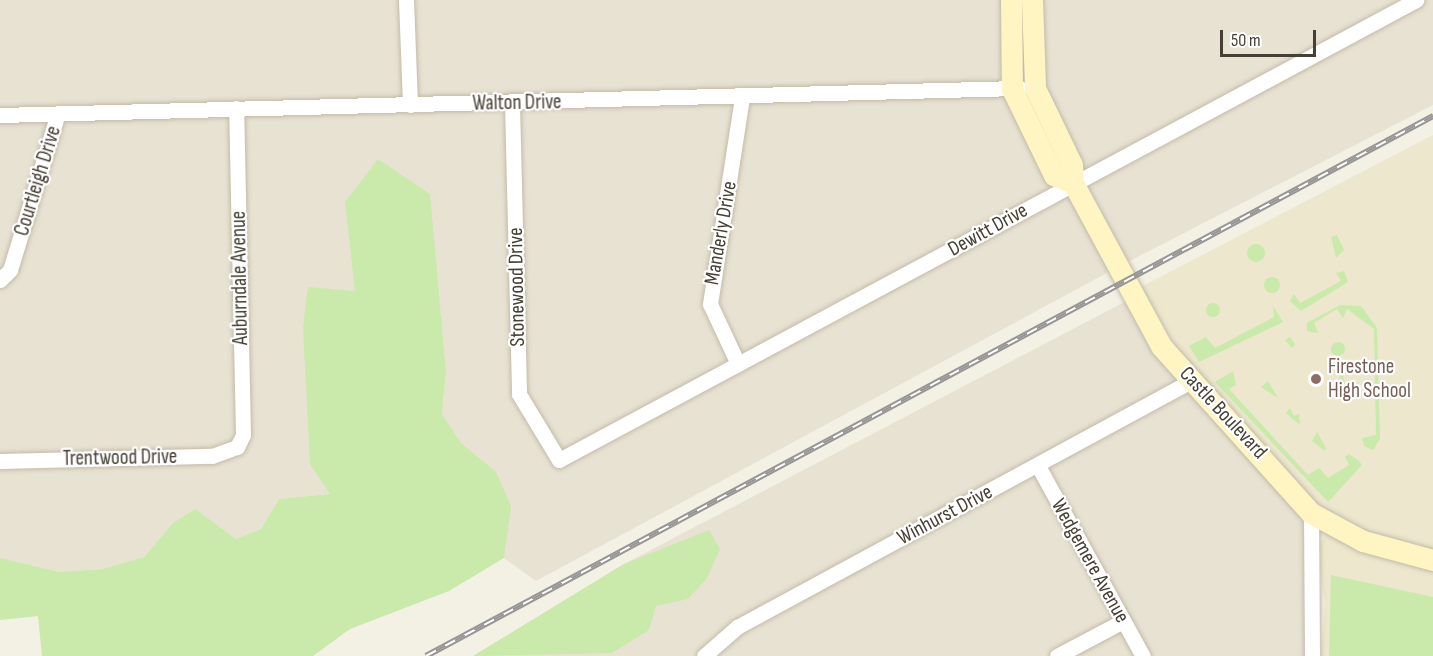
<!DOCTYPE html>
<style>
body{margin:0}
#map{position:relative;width:1433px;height:656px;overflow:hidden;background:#f3f0e4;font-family:"Sofia Sans Condensed",sans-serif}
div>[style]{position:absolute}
.residential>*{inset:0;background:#e8e2d2}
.education>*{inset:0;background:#ede7cd}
.green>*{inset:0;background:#c9eaaa}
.round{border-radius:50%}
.roads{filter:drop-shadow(0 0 2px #c2bba9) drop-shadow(0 0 2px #c2bba9)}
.street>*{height:15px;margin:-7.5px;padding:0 7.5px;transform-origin:7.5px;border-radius:7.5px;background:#fff}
.secondary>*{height:21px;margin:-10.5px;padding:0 10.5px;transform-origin:10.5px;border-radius:10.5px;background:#fff5c2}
.rail>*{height:6px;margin-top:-3px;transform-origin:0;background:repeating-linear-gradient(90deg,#fff 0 11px,#959595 0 22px);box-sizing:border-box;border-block:2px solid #959595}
.dots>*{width:16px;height:16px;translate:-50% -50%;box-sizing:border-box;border:3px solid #fff;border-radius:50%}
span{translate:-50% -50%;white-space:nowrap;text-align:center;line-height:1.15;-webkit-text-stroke:4.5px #fff;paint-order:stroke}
.street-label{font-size:21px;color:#464034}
.education-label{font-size:21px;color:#785e54}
.left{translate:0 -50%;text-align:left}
.scale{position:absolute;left:1220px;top:30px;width:96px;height:27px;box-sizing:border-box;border:3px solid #464034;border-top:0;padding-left:8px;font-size:18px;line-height:21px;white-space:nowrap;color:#464034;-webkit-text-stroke:4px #fff;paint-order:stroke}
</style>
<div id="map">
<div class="residential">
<i style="clip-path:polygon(0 0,1011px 0,1012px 89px,1054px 175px,1032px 0,1433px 0,1433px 105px,1118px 267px,536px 581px,504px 558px,461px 443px,442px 414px,446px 372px,435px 256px,354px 260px,355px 291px,309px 288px,303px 327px,330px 494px,279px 499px,261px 529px,236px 539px,219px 527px,172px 524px,144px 557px,102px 569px,59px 572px,0 559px)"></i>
<i style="clip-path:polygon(1134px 297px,1311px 513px,1312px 656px,473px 656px,624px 564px)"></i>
</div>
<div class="education">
<i style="clip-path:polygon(1433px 135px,1433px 656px,1321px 656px,1325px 603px,1316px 547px,1325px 535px,1319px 506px,1184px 362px,1141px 287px)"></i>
</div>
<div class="green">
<i style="clip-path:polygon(378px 159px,430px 194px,446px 372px,442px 414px,461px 443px,496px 472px,511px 506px,504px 558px,449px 591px,350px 629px,313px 656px,42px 656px,38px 616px,0 620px,0 558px,59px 572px,102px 569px,144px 557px,172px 524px,195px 509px,236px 539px,261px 529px,279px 499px,330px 494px,310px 464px,303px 327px,308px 287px,355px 291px,345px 202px)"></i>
<i style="clip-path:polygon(1337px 235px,1344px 250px,1336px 258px,1331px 237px)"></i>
<i class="round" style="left:1247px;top:244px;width:18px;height:18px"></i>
<i style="clip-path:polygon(1344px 271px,1348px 282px,1301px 311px,1290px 301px,1294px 294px,1300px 303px,1341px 281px,1336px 273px)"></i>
<i class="round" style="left:1264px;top:277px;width:16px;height:16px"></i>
<i class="round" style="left:1206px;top:303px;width:14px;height:14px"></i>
<i style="clip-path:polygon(1340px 305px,1361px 306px,1377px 328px,1380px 439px,1373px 450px,1364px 446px,1362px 438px,1376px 435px,1374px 329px,1347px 309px,1343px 318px,1337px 309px,1314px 323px,1318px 333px,1307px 331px,1307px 323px)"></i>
<i style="clip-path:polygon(1273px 306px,1283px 322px,1199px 362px,1189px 346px,1206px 337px,1215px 348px,1274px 317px)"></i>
<i style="clip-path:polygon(1290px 337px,1295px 344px,1292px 348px,1285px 340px,1233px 371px,1236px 385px,1229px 389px,1308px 475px,1319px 468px,1328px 478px,1349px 465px,1345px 457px,1349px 454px,1359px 461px,1362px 465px,1328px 502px,1215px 382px)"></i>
<i class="round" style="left:1331px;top:342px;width:14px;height:14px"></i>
<i style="clip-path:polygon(1343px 375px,1347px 396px,1340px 400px,1335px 392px,1344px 386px,1339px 377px)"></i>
<i style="clip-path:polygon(1268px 381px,1278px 398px,1261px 387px)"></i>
<i style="clip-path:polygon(1290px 408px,1294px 416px,1299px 414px,1300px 425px,1286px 413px)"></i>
<i style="clip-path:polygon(1317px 432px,1326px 448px,1325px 451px,1312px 441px)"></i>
<i style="clip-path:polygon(709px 530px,720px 549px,707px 578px,688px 599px,656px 606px,649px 630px,612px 653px,473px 656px,624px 564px)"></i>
<i style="clip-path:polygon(1331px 575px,1433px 597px,1433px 656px,1329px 656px)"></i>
</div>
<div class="roads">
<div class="street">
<i style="left:406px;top:0;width:105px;rotate:87.8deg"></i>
<i style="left:512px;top:104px;width:290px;rotate:88.6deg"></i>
<i style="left:519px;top:394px;width:77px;rotate:58.8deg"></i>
<i style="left:559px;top:460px;width:973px;rotate:-28.22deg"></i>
<i style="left:0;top:115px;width:1020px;rotate:-1.52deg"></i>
<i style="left:0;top:280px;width:14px;rotate:-45deg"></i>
<i style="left:10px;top:270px;width:164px;rotate:-73deg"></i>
<i style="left:738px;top:364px;width:66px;rotate:-115deg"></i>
<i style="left:710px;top:304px;width:209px;rotate:-81.2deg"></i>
<i style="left:0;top:461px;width:212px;rotate:-1.4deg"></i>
<i style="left:212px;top:456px;width:27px;rotate:-20deg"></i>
<i style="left:237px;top:447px;width:13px;rotate:-63deg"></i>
<i style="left:243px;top:435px;width:327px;rotate:-91.2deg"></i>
<i style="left:1038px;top:466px;width:217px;rotate:61.1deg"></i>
<i style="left:1311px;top:513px;width:143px;rotate:89.6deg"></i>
<i style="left:704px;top:656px;width:44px;rotate:-41.3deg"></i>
<i style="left:737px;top:627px;width:516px;rotate:-28.45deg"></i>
<i style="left:1057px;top:656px;width:75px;rotate:-27.9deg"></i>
</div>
<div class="secondary">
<i style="left:1011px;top:0;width:89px;rotate:89.4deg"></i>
<i style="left:1012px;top:89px;width:96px;rotate:64deg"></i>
<i style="left:1054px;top:175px;width:21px;rotate:23deg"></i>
<i style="left:1032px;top:0;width:88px;rotate:88deg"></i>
<i style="left:1035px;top:88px;width:85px;rotate:64.3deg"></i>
<i style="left:1072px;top:165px;width:18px;rotate:87deg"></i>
<i style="left:1073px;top:183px;width:185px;rotate:61.6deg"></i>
<i style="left:1161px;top:346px;width:224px;rotate:48.1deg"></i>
<i style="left:1311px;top:513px;width:59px;rotate:28.3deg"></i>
<i style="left:1363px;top:541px;width:73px;rotate:15.2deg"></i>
</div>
</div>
<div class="rail">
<i style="left:426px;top:656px;width:1143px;rotate:-28.2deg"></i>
</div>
<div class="dots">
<i style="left:1316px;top:379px;background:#8d6e63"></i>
</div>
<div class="street-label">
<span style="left:517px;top:103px;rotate:-1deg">Walton Drive</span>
<span style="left:38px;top:181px;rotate:-73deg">Courtleigh Drive</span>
<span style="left:988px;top:230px;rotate:-29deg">Dewitt Drive</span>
<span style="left:721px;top:233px;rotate:-80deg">Manderly Drive</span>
<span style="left:240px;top:278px;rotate:-91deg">Auburndale Avenue</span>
<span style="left:517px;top:287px;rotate:-91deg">Stonewood Drive</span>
<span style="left:1223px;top:413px;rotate:47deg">Castle Boulevard</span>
<span style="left:120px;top:458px;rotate:-1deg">Trentwood Drive</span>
<span style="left:945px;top:515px;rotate:-28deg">Winhurst Drive</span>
<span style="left:1090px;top:561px;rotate:61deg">Wedgemere Avenue</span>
</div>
<div class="education-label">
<span class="left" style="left:1328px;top:379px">Firestone<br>High School</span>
</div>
<div class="scale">50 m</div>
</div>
